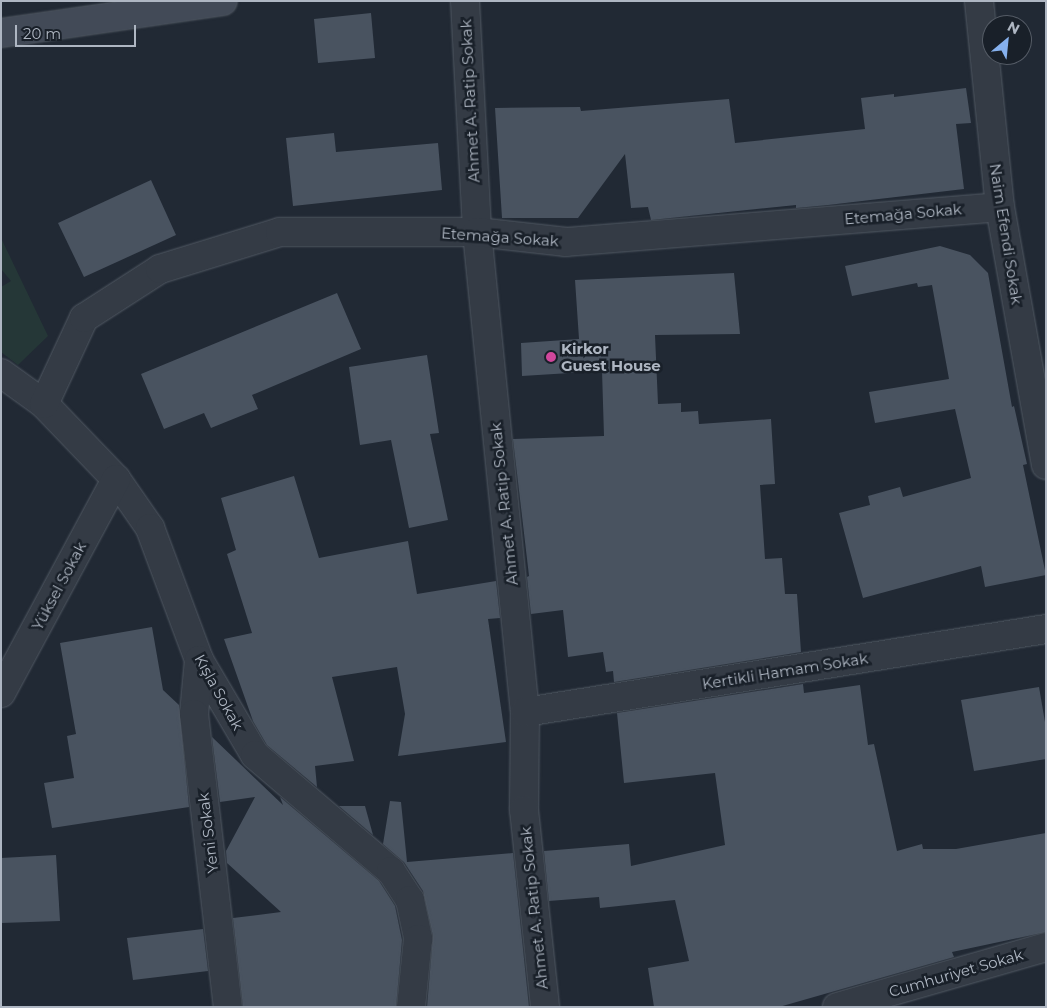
<!DOCTYPE html>
<meta charset="utf-8">
<style>
body{margin:0}
#map{position:relative;width:1047px;height:1008px;overflow:hidden;background:#212934;font-family:Montserrat,sans-serif}
div>[style]{position:absolute}
.green>*{inset:0;background:#253737}
.building>*{inset:0;background:#495360}
.roads{filter:drop-shadow(0 0 1px #515963) drop-shadow(0 0 1px #515963)}
.street>*{height:28px;margin:-14px;padding:0 14px;transform-origin:14px;border-radius:14px;background:#343b45}
.secondary>*{height:28px;margin:-14px;padding:0 14px;transform-origin:14px;border-radius:14px;background:#424a57}
.dots>*{width:14px;height:14px;translate:-50% -50%;box-sizing:border-box;border:2px solid #192029;border-radius:50%}
span{translate:-50% -50%;white-space:nowrap;text-align:center;line-height:1.15;-webkit-text-stroke:5px #192029;paint-order:stroke}
.street-label{font-size:15px;color:#aeb6c2}
.poi-label{font-size:15px;color:#aeb6c2;font-weight:700}
.left{translate:0 -50%;text-align:left}
.frame{position:absolute;inset:0;border:2px solid #aeb6c2;pointer-events:none}
.north{position:absolute;left:982px;top:15px;width:50px;height:50px;box-sizing:border-box;background:#192029;border:1px solid #555c66;border-radius:50%;rotate:28deg;font-size:14px;font-weight:700;line-height:20px;text-align:center;color:#aeb6c2}
.north::after{content:'';display:block;margin:auto;width:18px;height:22px;background:#86b1ee;clip-path:polygon(50% 0,100% 100%,50% 72%,0 100%)}
.scale{position:absolute;left:15px;top:25px;width:121px;height:22px;box-sizing:border-box;border:2px solid #aeb6c2;border-top:0;padding-left:6px;font-size:15px;line-height:18px;white-space:nowrap;color:#aeb6c2;-webkit-text-stroke:4px #192029;paint-order:stroke}
</style>
<div id="map">
<div class="green">
<i style="clip-path:polygon(1px 238px,48px 336px,18px 365px,1px 352px,1px 287px,11px 281px,1px 269px)"></i>
</div>
<div class="building">
<i style="clip-path:polygon(371px 13px,375px 58px,318px 63px,314px 19px)"></i>
<i style="clip-path:polygon(966px 88px,971px 123px,956px 124px,964px 189px,828px 205px,796px 208px,796px 205px,651px 220px,648px 207px,631px 208px,625px 154px,578px 218px,502px 218px,495px 108px,580px 107px,581px 111px,729px 99px,735px 143px,865px 129px,861px 98px,894px 94px,894px 97px)"></i>
<i style="clip-path:polygon(334px 133px,336px 152px,438px 143px,442px 190px,293px 206px,286px 138px)"></i>
<i style="clip-path:polygon(151px 180px,176px 235px,84px 277px,58px 223px)"></i>
<i style="clip-path:polygon(940px 246px,970px 255px,988px 273px,1012px 407px,1014px 406px,1027px 464px,1023px 465px,1046px 575px,985px 587px,981px 566px,863px 598px,839px 513px,870px 505px,868px 496px,900px 487px,903px 497px,971px 478px,955px 409px,875px 423px,869px 392px,949px 379px,932px 285px,918px 287px,917px 283px,852px 296px,845px 266px)"></i>
<i style="clip-path:polygon(734px 273px,740px 334px,655px 335px,658px 404px,681px 403px,681px 412px,698px 411px,699px 424px,771px 419px,775px 484px,760px 485px,765px 559px,782px 558px,785px 594px,797px 594px,801px 652px,614px 682px,613px 671px,606px 672px,603px 652px,568px 657px,563px 610px,531px 614px,527px 577px,529px 576px,513px 439px,604px 436px,602px 371px,522px 376px,521px 343px,579px 339px,575px 280px)"></i>
<i style="clip-path:polygon(337px 293px,361px 349px,252px 395px,258px 409px,211px 428px,204px 413px,164px 429px,141px 374px)"></i>
<i style="clip-path:polygon(427px 355px,439px 433px,430px 434px,448px 520px,409px 528px,391px 440px,360px 445px,349px 367px)"></i>
<i style="clip-path:polygon(294px 476px,319px 558px,408px 541px,417px 594px,496px 581px,500px 618px,488px 619px,506px 742px,398px 756px,405px 714px,397px 667px,332px 677px,354px 761px,315px 766px,317px 787px,267px 745px,253px 721px,224px 639px,252px 633px,227px 554px,236px 550px,221px 498px)"></i>
<i style="clip-path:polygon(152px 627px,163px 690px,179px 705px,189px 807px,52px 828px,44px 783px,74px 778px,67px 736px,76px 734px,60px 643px)"></i>
<i style="clip-path:polygon(803px 684px,804px 693px,860px 685px,868px 745px,874px 744px,897px 851px,922px 844px,923px 849px,956px 849px,1046px 833px,1046px 932px,952px 952px,954px 957px,779px 1007px,654px 1007px,648px 968px,689px 961px,675px 900px,600px 908px,599px 897px,549px 901px,544px 851px,629px 844px,631px 866px,725px 845px,715px 773px,624px 783px,617px 713px)"></i>
<i style="clip-path:polygon(1039px 687px,1046px 728px,1046px 759px,974px 771px,961px 700px)"></i>
<i style="clip-path:polygon(212px 737px,283px 805px,280px 797px,379px 881px,395px 906px,402px 940px,396px 1007px,243px 1007px,233px 918px,281px 912px,227px 863px,226px 851px,255px 797px,220px 802px)"></i>
<i style="clip-path:polygon(390px 801px,401px 802px,407px 862px,513px 853px,529px 1007px,427px 1007px,433px 936px,423px 891px,404px 862px,383px 844px)"></i>
<i style="clip-path:polygon(339px 806px,365px 806px,373px 835px)"></i>
<i style="clip-path:polygon(56px 855px,60px 921px,1px 923px,1px 858px)"></i>
<i style="clip-path:polygon(203px 929px,208px 971px,133px 980px,127px 938px)"></i>
</div>
<div class="roads">
<div class="street">
<i style="left:465px;top:1px;width:231px;rotate:87deg"></i>
<i style="left:477px;top:232px;width:482px;rotate:84.3deg"></i>
<i style="left:525px;top:712px;width:98px;rotate:90.6deg"></i>
<i style="left:524px;top:810px;width:198px;rotate:83.9deg"></i>
<i style="left:979px;top:1px;width:207px;rotate:84.2deg"></i>
<i style="left:1000px;top:207px;width:262px;rotate:79.9deg"></i>
<i style="left:1px;top:373px;width:53px;rotate:35.8deg"></i>
<i style="left:44px;top:404px;width:104px;rotate:46.2deg"></i>
<i style="left:116px;top:479px;width:60px;rotate:55.2deg"></i>
<i style="left:150px;top:528px;width:141px;rotate:69.6deg"></i>
<i style="left:199px;top:660px;width:110px;rotate:59.5deg"></i>
<i style="left:255px;top:755px;width:179px;rotate:40.5deg"></i>
<i style="left:391px;top:871px;width:35px;rotate:57deg"></i>
<i style="left:410px;top:900px;width:40px;rotate:78deg"></i>
<i style="left:418px;top:939px;width:68px;rotate:95.9deg"></i>
<i style="left:44px;top:404px;width:95px;rotate:-65.1deg"></i>
<i style="left:84px;top:318px;width:90px;rotate:-32.8deg"></i>
<i style="left:160px;top:269px;width:126px;rotate:-17.1deg"></i>
<i style="left:280px;top:232px;width:197px"></i>
<i style="left:477px;top:232px;width:90px;rotate:6.4deg"></i>
<i style="left:566px;top:242px;width:435px;rotate:-4.6deg"></i>
<i style="left:199px;top:660px;width:54px;rotate:95.3deg"></i>
<i style="left:194px;top:714px;width:295px;rotate:83.4deg"></i>
<i style="left:1px;top:693px;width:243px;rotate:-61.7deg"></i>
<i style="left:525px;top:712px;width:528px;rotate:-9.05deg"></i>
<i style="left:837px;top:1007px;width:217px;rotate:-16deg"></i>
</div>
<div class="secondary">
<i style="left:1px;top:33px;width:224px;rotate:-8.2deg"></i>
</div>
</div>
<div class="dots">
<i style="left:551px;top:357px;background:#d1479c"></i>
</div>
<div class="street-label">
<span style="left:470px;top:101px;rotate:-93deg">Ahmet A. Ratip Sokak</span>
<span style="left:903px;top:214px;rotate:-5deg">Etemağa Sokak</span>
<span style="left:1006px;top:234px;rotate:81deg">Naim Efendi Sokak</span>
<span style="left:500px;top:237px;rotate:4deg">Etemağa Sokak</span>
<span style="left:504px;top:504px;rotate:-96deg">Ahmet A. Ratip Sokak</span>
<span style="left:59px;top:586px;rotate:-62deg">Yüksel Sokak</span>
<span style="left:785px;top:671px;rotate:-9deg">Kertikli Hamam Sokak</span>
<span style="left:219px;top:692px;rotate:61deg">Kışla Sokak</span>
<span style="left:208px;top:833px;rotate:-97deg">Yeni Sokak</span>
<span style="left:534px;top:908px;rotate:-96deg">Ahmet A. Ratip Sokak</span>
<span style="left:956px;top:973px;rotate:-16deg">Cumhuriyet Sokak</span>
</div>
<div class="poi-label">
<span class="left" style="left:561px;top:357px">Kirkor<br>Guest House</span>
</div>
<div class="frame"></div>
<div class="north">N</div>
<div class="scale">20 m</div>
</div>
